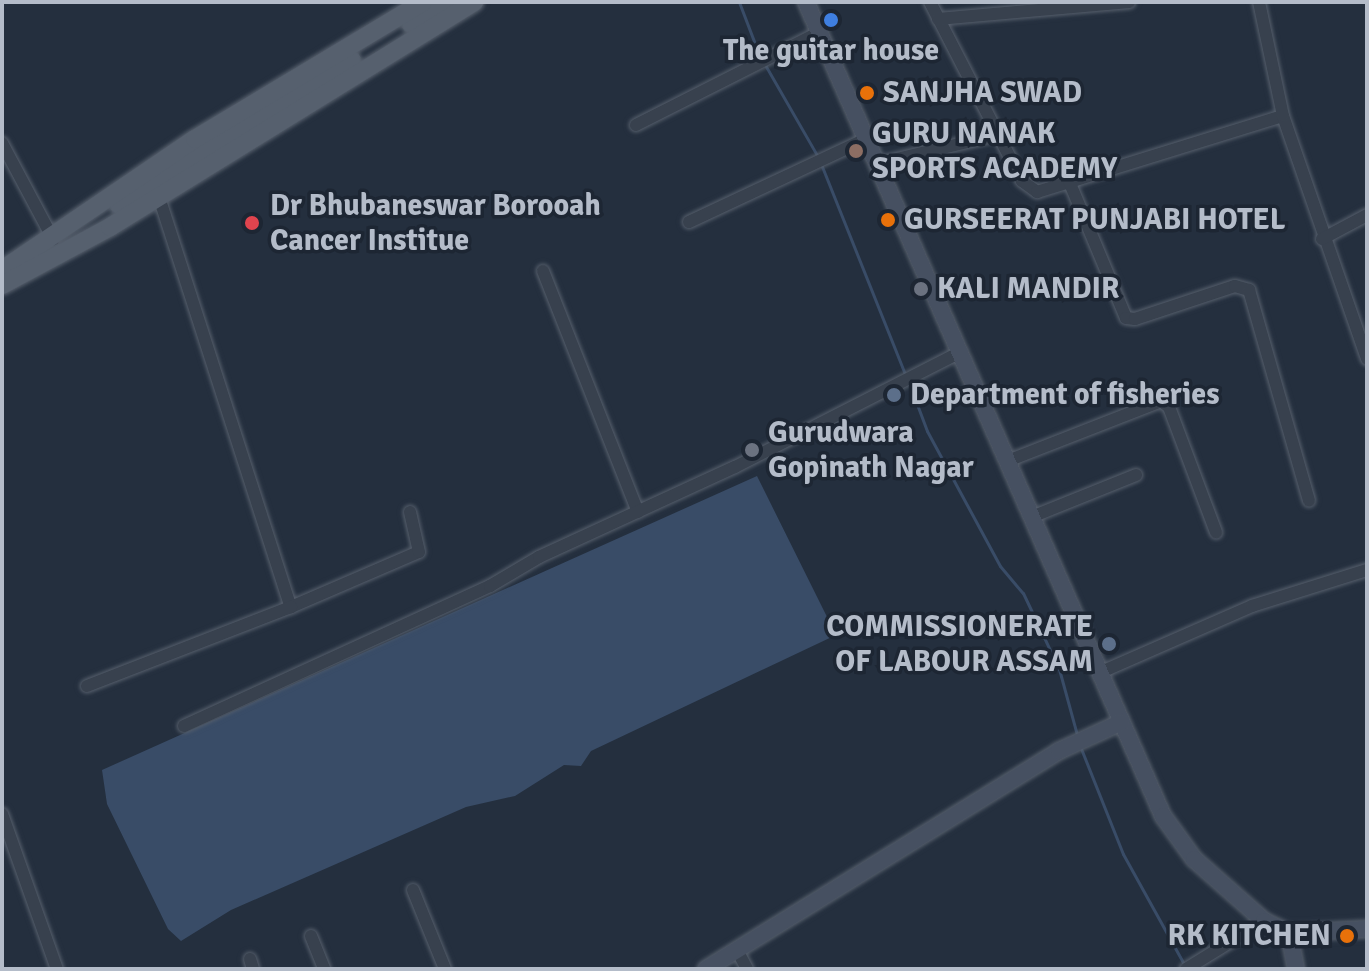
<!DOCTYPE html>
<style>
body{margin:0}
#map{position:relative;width:1369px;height:971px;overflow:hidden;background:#242f3e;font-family:Signika,sans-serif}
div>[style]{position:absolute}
.water>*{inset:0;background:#394c67}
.stream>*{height:3px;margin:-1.5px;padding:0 1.5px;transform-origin:1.5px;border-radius:1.5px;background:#394c67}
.roads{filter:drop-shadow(0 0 2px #565f6c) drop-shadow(0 0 2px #565f6c)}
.street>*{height:12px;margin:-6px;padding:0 6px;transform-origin:6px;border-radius:6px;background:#38414e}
.secondary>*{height:16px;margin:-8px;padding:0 8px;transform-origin:8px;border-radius:8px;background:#465061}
.primary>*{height:18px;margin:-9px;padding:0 9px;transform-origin:9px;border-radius:9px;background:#56606e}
.dots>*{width:22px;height:22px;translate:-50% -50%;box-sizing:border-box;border:4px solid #1d2633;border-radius:50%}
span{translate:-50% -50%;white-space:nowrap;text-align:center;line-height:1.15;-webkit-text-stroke:7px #1d2633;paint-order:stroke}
.poi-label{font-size:30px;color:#b4bcc9;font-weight:700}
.left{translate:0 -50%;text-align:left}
.right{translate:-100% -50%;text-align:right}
.frame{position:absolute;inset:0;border:4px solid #b4bcc9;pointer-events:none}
</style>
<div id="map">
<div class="water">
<i style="clip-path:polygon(757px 476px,836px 635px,591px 751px,581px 766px,564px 765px,515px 796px,466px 807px,231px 910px,181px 941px,168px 929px,107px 804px,102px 770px)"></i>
</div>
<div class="stream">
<i style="left:739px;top:2px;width:59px;rotate:69.1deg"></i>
<i style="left:764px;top:63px;width:108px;rotate:60.1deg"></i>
<i style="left:821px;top:164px;width:228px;rotate:68.2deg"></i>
<i style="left:909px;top:383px;width:51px;rotate:69.4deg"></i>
<i style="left:927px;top:431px;width:153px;rotate:61.6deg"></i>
<i style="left:1000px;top:566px;width:35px;rotate:50deg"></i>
<i style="left:1023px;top:593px;width:84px;rotate:64.7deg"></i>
<i style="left:1059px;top:669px;width:68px;rotate:74.7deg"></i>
<i style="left:1080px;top:746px;width:116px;rotate:68.3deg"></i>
<i style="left:1123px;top:854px;width:128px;rotate:61deg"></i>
</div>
<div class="roads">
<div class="street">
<i style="left:930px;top:2px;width:201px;rotate:62.8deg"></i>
<i style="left:1022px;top:181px;width:19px;rotate:36deg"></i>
<i style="left:1037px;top:192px;width:257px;rotate:-17.2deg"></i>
<i style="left:1283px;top:116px;width:257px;rotate:70.9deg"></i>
<i style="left:1259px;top:2px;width:116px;rotate:78.1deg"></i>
<i style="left:938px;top:19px;width:192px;rotate:-5.1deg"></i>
<i style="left:636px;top:125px;width:206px;rotate:-26.8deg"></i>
<i style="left:2px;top:143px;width:109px;rotate:62deg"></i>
<i style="left:880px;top:163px;width:120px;rotate:-13.5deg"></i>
<i style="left:1069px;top:181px;width:148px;rotate:67.4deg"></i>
<i style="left:1126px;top:318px;width:9px;rotate:6deg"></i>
<i style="left:1135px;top:319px;width:105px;rotate:-18.3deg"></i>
<i style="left:1235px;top:286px;width:15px;rotate:16deg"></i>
<i style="left:1249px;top:290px;width:219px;rotate:74.1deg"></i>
<i style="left:159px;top:197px;width:431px;rotate:72.2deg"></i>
<i style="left:291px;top:607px;width:139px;rotate:-23.3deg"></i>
<i style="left:419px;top:552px;width:41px;rotate:-102.7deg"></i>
<i style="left:689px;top:222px;width:198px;rotate:-25.1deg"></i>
<i style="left:1322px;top:239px;width:51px;rotate:-28.1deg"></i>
<i style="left:543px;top:271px;width:259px;rotate:68.5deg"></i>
<i style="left:1010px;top:460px;width:162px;rotate:-21.3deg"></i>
<i style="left:1161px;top:401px;width:10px;rotate:37deg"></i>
<i style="left:1169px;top:407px;width:134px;rotate:69.4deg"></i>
<i style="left:1034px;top:516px;width:110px;rotate:-21.9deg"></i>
<i style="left:1101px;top:672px;width:165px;rotate:-23.6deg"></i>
<i style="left:1252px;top:606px;width:121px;rotate:-17.4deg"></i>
<i style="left:87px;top:686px;width:219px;rotate:-21.2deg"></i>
<i style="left:184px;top:726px;width:337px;rotate:-24.6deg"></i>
<i style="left:490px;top:586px;width:57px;rotate:-30.6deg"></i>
<i style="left:539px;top:557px;width:216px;rotate:-24.7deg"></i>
<i style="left:735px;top:467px;width:254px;rotate:-27deg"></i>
<i style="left:2px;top:814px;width:164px;rotate:70.5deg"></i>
<i style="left:413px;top:890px;width:85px;rotate:67.9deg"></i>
<i style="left:311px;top:936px;width:35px;rotate:68deg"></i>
<i style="left:737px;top:950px;width:21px;rotate:62deg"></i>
<i style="left:250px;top:959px;width:10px;rotate:73deg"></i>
<i style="left:1186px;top:969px;width:92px;rotate:-31.6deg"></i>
</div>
<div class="secondary">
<i style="left:806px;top:2px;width:889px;rotate:66.32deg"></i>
<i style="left:1163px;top:816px;width:53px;rotate:54.2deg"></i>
<i style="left:1194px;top:859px;width:94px;rotate:41.5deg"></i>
<i style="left:1264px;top:921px;width:28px;rotate:26deg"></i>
<i style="left:1289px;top:933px;width:78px;rotate:-2.9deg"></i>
<i style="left:1289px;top:933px;width:37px;rotate:79deg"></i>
<i style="left:706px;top:969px;width:415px;rotate:-31.7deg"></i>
<i style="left:1059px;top:751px;width:69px;rotate:-24.7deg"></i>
</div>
<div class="primary">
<i style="left:411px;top:24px;width:41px;rotate:-32.2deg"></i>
<i style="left:119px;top:205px;width:274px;rotate:-31.9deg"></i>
<i style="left:2px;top:270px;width:233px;rotate:-34.2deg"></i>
<i style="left:195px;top:139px;width:266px;rotate:-31deg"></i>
<i style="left:2px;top:285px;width:123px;rotate:-28.2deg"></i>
<i style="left:110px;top:227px;width:428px;rotate:-31.7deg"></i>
</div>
</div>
<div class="dots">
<i style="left:831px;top:20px;background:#3f7fe0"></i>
<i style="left:867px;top:93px;background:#e8710a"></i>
<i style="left:856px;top:151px;background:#8d6e63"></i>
<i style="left:888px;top:220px;background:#e8710a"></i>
<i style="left:252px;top:223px;background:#e0444e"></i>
<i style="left:921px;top:289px;background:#6b7280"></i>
<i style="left:894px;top:395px;background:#5c6f8a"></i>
<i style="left:752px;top:450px;background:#6b7280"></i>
<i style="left:1109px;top:644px;background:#5c6f8a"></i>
<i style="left:1347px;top:936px;background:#e8710a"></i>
</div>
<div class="poi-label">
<span style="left:831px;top:51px">The guitar house</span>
<span class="left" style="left:883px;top:93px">SANJHA SWAD</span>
<span class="left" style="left:872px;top:151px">GURU NANAK<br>SPORTS ACADEMY</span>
<span class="left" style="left:270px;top:223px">Dr Bhubaneswar Borooah<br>Cancer Institue</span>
<span class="left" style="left:904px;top:220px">GURSEERAT PUNJABI HOTEL</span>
<span class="left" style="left:937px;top:289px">KALI MANDIR</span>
<span class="left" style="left:910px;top:395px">Department of fisheries</span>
<span class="left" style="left:768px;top:450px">Gurudwara<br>Gopinath Nagar</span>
<span class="right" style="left:1093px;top:644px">COMMISSIONERATE<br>OF LABOUR ASSAM</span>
<span class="right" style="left:1331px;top:936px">RK KITCHEN</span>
</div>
<div class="frame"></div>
</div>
